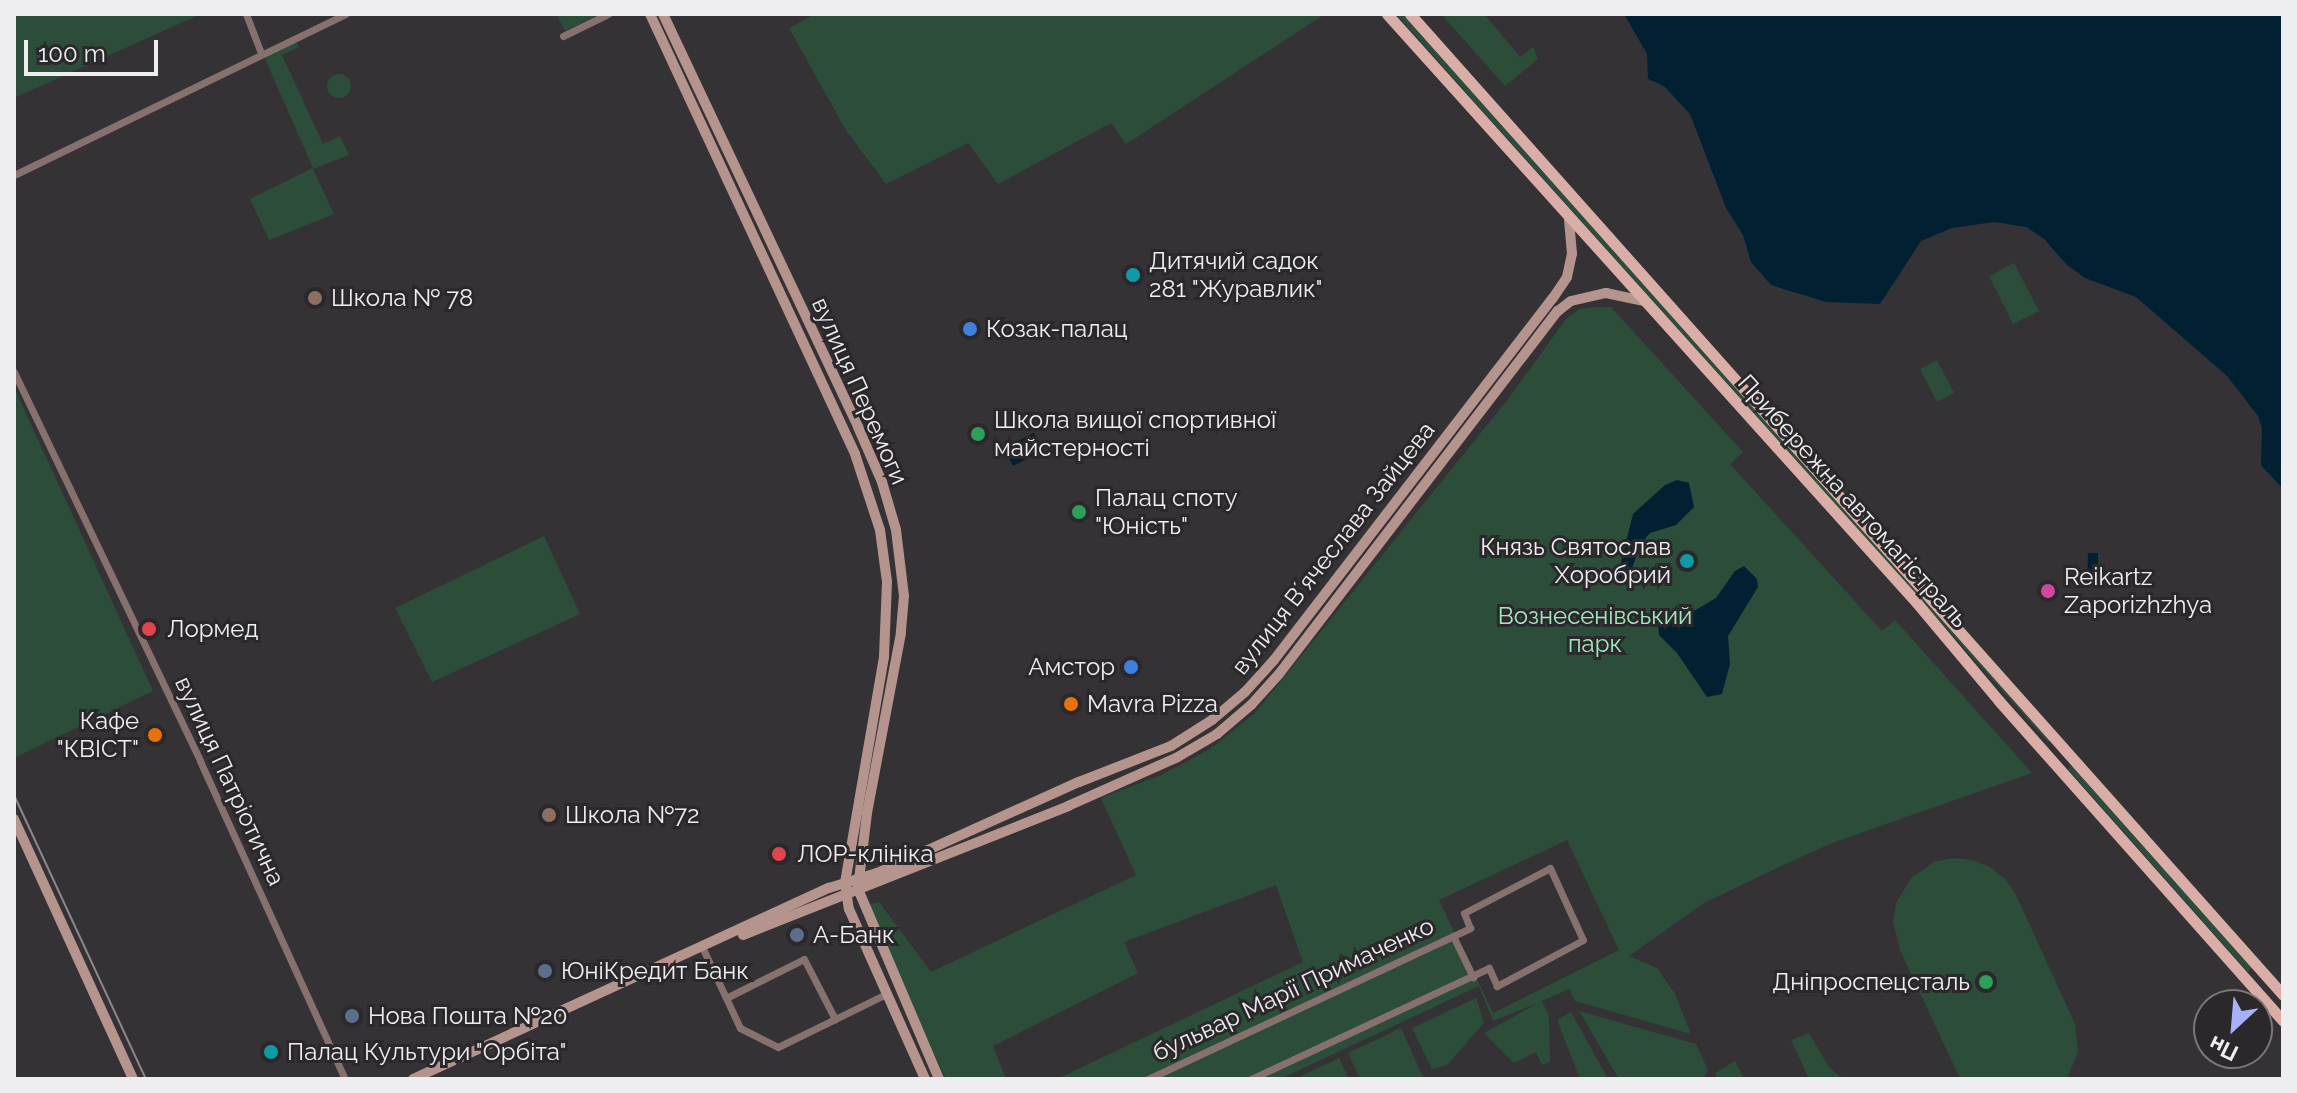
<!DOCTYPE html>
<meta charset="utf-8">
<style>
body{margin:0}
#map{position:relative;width:2297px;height:1093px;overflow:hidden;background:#353236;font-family:Raleway,sans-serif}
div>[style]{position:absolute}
.green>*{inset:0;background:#2b4d3a}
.round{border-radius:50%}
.water>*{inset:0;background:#012132}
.street>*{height:7px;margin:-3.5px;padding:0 3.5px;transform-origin:3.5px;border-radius:3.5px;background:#87716e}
.secondary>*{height:10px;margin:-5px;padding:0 5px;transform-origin:5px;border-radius:5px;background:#b5948e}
.primary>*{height:11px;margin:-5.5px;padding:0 5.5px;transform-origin:5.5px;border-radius:5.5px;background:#daaea7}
.tram>*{height:2px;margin:-1px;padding:0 1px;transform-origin:1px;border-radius:1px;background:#8a888b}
.dots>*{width:22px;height:22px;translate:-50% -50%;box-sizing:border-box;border:4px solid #2b282c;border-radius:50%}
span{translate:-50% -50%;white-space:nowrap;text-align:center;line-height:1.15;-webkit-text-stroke:6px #2b282c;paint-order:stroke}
.poi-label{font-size:24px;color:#eeedef}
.left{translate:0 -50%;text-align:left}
.right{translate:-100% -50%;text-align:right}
.street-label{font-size:24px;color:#eeedef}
.park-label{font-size:24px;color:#a2e8be}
.frame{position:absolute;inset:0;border:16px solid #eeedef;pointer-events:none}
.north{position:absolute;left:2193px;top:989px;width:80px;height:80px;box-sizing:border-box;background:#2b282c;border:2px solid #79777a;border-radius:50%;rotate:206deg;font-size:22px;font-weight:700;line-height:32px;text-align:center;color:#eeedef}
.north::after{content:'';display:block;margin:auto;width:28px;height:36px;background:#a8b0fc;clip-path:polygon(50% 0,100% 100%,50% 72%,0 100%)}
.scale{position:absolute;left:24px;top:40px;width:134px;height:36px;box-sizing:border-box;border:4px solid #eeedef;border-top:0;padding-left:10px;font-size:24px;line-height:28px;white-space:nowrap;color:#eeedef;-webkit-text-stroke:6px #2b282c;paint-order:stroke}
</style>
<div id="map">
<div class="green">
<i style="clip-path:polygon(14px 14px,201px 14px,14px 98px)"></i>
<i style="clip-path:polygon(556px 14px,599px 14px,565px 31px)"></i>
<i style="clip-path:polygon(815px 14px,1325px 14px,1126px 144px,1111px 123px,998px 184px,968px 143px,886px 184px,847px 132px,789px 28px)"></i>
<i style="clip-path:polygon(1396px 14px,1406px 14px,2052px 740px,2048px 742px)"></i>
<i style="clip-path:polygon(1441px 14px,1484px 14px,1520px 57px,1533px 47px,1538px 59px,1505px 86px)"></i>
<i style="clip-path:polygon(294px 38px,299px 47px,282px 55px,323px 144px,340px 136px,349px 155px,313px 169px,334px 214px,269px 240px,250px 199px,313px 168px,262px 52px)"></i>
<i class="round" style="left:327px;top:74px;width:24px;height:24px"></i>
<i style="clip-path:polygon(2014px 263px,2039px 311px,2013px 324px,1989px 276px)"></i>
<i style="clip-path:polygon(evenodd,1593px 307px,1611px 307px,1743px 452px,1730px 464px,1882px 631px,1895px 620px,2032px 773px,1832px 843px,1777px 868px,1704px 903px,1629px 956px,1657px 968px,1675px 994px,1691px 1034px,1575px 1001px,1569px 989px,1542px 1001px,1549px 1016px,1550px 1062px,1542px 1065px,1536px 1052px,1514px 1063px,1484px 1033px,1538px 1003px,1493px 1021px,1479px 986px,1280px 1079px,1057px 1079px,1303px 962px,1276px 885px,1124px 942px,1138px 973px,993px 1046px,1006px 1079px,946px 1079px,865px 906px,879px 902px,931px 972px,1136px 875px,1101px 798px,1161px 775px,1210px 749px,1255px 713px,1508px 399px,1566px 319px,1579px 309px,1593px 307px,1567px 840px,1619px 950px,1493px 1013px,1439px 900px,1567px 840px)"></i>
<i style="clip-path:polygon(1937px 360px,1954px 393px,1937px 402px,1920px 369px)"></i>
<i style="clip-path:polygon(14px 387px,153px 691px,14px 758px)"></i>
<i style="clip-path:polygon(544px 536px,580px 614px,432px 682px,395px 608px)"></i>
<i style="clip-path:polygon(2073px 764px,2253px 967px,2248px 972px,2068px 769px)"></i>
<i style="clip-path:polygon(1953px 858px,1972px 860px,1990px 867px,2005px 879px,2016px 895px,2075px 1024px,2078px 1052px,2067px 1079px,1961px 1079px,1956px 1070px,1900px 950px,1893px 922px,1896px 903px,1911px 878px,1934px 862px)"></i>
<i style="clip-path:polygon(1476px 998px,1484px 1023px,1447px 1065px,1432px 1069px,1412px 1028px)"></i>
<i style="clip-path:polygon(1579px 1011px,1696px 1044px,1708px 1070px,1703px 1079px,1619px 1079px)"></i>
<i style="clip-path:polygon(1571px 1012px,1608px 1079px,1580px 1079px,1557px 1020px)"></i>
<i style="clip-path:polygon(1401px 1028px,1424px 1079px,1360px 1079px,1348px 1053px)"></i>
<i style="clip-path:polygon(1809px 1033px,1828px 1066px,1843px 1079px,1809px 1079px,1791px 1040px)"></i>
<i style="clip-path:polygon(1339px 1058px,1349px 1079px,1295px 1079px)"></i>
<i style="clip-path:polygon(1735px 1061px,1744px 1079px,1718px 1079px,1715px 1073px)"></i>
</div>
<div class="water">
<i style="clip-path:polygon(1624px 14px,2283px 14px,2283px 489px,2261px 465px,2262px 428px,2258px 416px,2227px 376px,2136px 297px,2085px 278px,2067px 265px,2044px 239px,2026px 227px,1994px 222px,1952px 228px,1921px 241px,1880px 304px,1826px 302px,1771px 285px,1751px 262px,1743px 235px,1726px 208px,1690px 114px,1664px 86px,1648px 79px,1647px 54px)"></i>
<i style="clip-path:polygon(1034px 433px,1043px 451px,1013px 466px,1004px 448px)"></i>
<i style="clip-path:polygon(1677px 480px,1689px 483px,1694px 507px,1676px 525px,1650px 533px,1641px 543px,1626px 585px,1616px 583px,1633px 514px,1665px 485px)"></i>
<i style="clip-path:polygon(2088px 553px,2098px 553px,2098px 580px,2087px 580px)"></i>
<i style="clip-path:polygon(1744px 566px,1757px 579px,1758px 587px,1728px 636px,1730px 664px,1722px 694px,1707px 697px,1677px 653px,1659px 635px,1658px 623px,1685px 605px,1694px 611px,1716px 598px,1735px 571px)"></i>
</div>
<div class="street">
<i style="left:246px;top:14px;width:42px;rotate:69deg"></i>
<i style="left:563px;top:36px;width:50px;rotate:-26.1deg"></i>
<i style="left:14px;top:175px;width:369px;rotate:-25.9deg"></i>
<i style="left:14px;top:372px;width:431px;rotate:64.4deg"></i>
<i style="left:200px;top:761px;width:349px;rotate:65.5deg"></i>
<i style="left:1453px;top:936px;width:46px;rotate:64deg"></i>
<i style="left:704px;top:951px;width:85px;rotate:64.9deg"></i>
<i style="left:740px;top:1028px;width:42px;rotate:26.6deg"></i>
<i style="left:778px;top:1047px;width:120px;rotate:-26.1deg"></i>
<i style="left:726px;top:998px;width:87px;rotate:-26.6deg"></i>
<i style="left:804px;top:959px;width:68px;rotate:62.7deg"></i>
<i style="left:1148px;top:1079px;width:356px;rotate:-25.1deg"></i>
<i style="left:1470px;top:928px;width:16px;rotate:-112deg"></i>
<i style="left:1464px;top:913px;width:97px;rotate:-27.6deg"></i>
<i style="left:1550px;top:868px;width:79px;rotate:65.4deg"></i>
<i style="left:1583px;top:940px;width:98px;rotate:151.9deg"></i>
<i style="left:1497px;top:986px;width:20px;rotate:-114deg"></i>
<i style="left:1489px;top:968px;width:263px;rotate:155deg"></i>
</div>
<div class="secondary">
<i style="left:650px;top:14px;width:485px;rotate:65deg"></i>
<i style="left:855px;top:454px;width:80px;rotate:71.8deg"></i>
<i style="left:880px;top:530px;width:52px;rotate:82.3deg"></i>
<i style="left:887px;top:582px;width:75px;rotate:92.3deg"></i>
<i style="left:884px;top:657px;width:228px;rotate:99.8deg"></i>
<i style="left:845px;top:882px;width:27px;rotate:82deg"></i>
<i style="left:849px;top:909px;width:186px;rotate:65.9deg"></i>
<i style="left:663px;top:14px;width:457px;rotate:64.7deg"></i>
<i style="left:858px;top:427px;width:60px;rotate:66.4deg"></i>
<i style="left:882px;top:482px;width:50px;rotate:73.7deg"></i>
<i style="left:896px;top:530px;width:66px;rotate:83.1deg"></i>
<i style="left:904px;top:596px;width:37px;rotate:95deg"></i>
<i style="left:901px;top:633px;width:183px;rotate:100.7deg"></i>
<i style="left:867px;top:813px;width:77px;rotate:96.8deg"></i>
<i style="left:858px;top:889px;width:207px;rotate:66.9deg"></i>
<i style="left:14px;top:819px;width:286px;rotate:65.4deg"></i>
<i style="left:743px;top:935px;width:350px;rotate:-21.6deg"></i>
<i style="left:1068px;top:806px;width:118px;rotate:-24deg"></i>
<i style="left:1176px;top:758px;width:48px;rotate:-30.3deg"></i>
<i style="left:1217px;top:734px;width:45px;rotate:-40.5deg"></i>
<i style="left:1251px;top:705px;width:42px;rotate:-47.9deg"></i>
<i style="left:1279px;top:674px;width:458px;rotate:-52.5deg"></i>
<i style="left:1558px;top:311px;width:16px;rotate:-38deg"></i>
<i style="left:1571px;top:301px;width:36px;rotate:-13deg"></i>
<i style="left:1606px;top:293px;width:39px;rotate:12deg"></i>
<i style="left:413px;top:1079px;width:458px;rotate:-24.7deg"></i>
<i style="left:829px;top:888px;width:50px;rotate:-17.4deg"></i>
<i style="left:877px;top:873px;width:222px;rotate:-24.3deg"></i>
<i style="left:1079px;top:782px;width:99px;rotate:-21.4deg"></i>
<i style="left:1171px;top:746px;width:49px;rotate:-32.4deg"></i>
<i style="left:1212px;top:720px;width:43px;rotate:-40.3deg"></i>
<i style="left:1245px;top:692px;width:43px;rotate:-47.8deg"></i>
<i style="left:1274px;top:660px;width:457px;rotate:-52.4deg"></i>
<i style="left:1553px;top:298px;width:25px;rotate:-56deg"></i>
<i style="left:1567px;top:277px;width:24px;rotate:-78deg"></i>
<i style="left:1572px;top:254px;width:34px;rotate:-95deg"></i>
</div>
<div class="primary">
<i style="left:1387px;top:14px;width:791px;rotate:48.02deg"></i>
<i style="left:1916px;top:602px;width:129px;rotate:50deg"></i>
<i style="left:1999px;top:701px;width:428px;rotate:48.4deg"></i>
<i style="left:1410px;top:14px;width:1313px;rotate:48.33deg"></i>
</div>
<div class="tram">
<i style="left:14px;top:795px;width:313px;rotate:65.1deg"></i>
</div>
<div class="dots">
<i style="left:1133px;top:275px;background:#0f9aa8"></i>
<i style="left:315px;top:298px;background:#8d6e63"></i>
<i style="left:970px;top:329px;background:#3f7fe0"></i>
<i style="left:978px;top:434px;background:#2e9e5b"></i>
<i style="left:1079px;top:512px;background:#2e9e5b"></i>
<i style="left:1687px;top:561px;background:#0f9aa8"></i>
<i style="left:2048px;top:591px;background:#d1479c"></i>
<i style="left:149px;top:629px;background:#e0444e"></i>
<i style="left:1131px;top:667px;background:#3f7fe0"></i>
<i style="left:1071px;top:704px;background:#e8710a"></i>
<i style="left:155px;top:735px;background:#e8710a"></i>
<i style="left:549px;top:815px;background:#8d6e63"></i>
<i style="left:779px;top:854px;background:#e0444e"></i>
<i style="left:797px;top:935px;background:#5c6f8a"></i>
<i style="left:545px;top:971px;background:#5c6f8a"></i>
<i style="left:1986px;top:982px;background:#2e9e5b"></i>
<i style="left:352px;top:1016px;background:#5c6f8a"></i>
<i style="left:271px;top:1052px;background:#0f9aa8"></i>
</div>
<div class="poi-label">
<span class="left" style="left:1149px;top:275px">Дитячий садок<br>281 "Журавлик"</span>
<span class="left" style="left:331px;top:298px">Школа № 78</span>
<span class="left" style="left:986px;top:329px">Козак-палац</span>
<span class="left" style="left:994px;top:434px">Школа вищої спортивної<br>майстерності</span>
<span class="left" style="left:1095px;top:512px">Палац споту<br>"Юність"</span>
<span class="right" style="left:1671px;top:561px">Князь Святослав<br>Хоробрий</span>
<span class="left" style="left:2064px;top:591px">Reikartz<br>Zaporizhzhya</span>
<span class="left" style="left:167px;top:629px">Лормед</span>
<span class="right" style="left:1115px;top:667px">Амстор</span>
<span class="left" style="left:1087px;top:704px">Mavra Pizza</span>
<span class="right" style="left:139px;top:735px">Кафе<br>"КВІСТ"</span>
<span class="left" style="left:565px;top:815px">Школа №72</span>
<span class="left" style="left:797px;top:854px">ЛОР-клініка</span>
<span class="left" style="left:813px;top:935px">А-Банк</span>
<span class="left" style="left:561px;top:971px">ЮніКредит Банк</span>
<span class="right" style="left:1970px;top:982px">Дніпроспецсталь</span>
<span class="left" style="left:368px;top:1016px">Нова Пошта №20</span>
<span class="left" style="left:287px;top:1052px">Палац Культури "Орбіта"</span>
</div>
<div class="street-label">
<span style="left:860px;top:391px;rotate:66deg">вулиця Перемоги</span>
<span style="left:1853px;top:501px;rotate:48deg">Прибережна автомагістраль</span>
<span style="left:1333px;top:548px;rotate:-52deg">вулиця Вʼячеслава Зайцева</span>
<span style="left:230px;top:781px;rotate:65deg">вулиця Патріотична</span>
<span style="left:1293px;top:989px;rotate:-25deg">бульвар Марії Примаченко</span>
</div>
<div class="park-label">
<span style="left:1595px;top:630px">Вознесенівський<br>парк</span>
</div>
<div class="frame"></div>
<div class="north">Пн</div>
<div class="scale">100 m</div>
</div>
